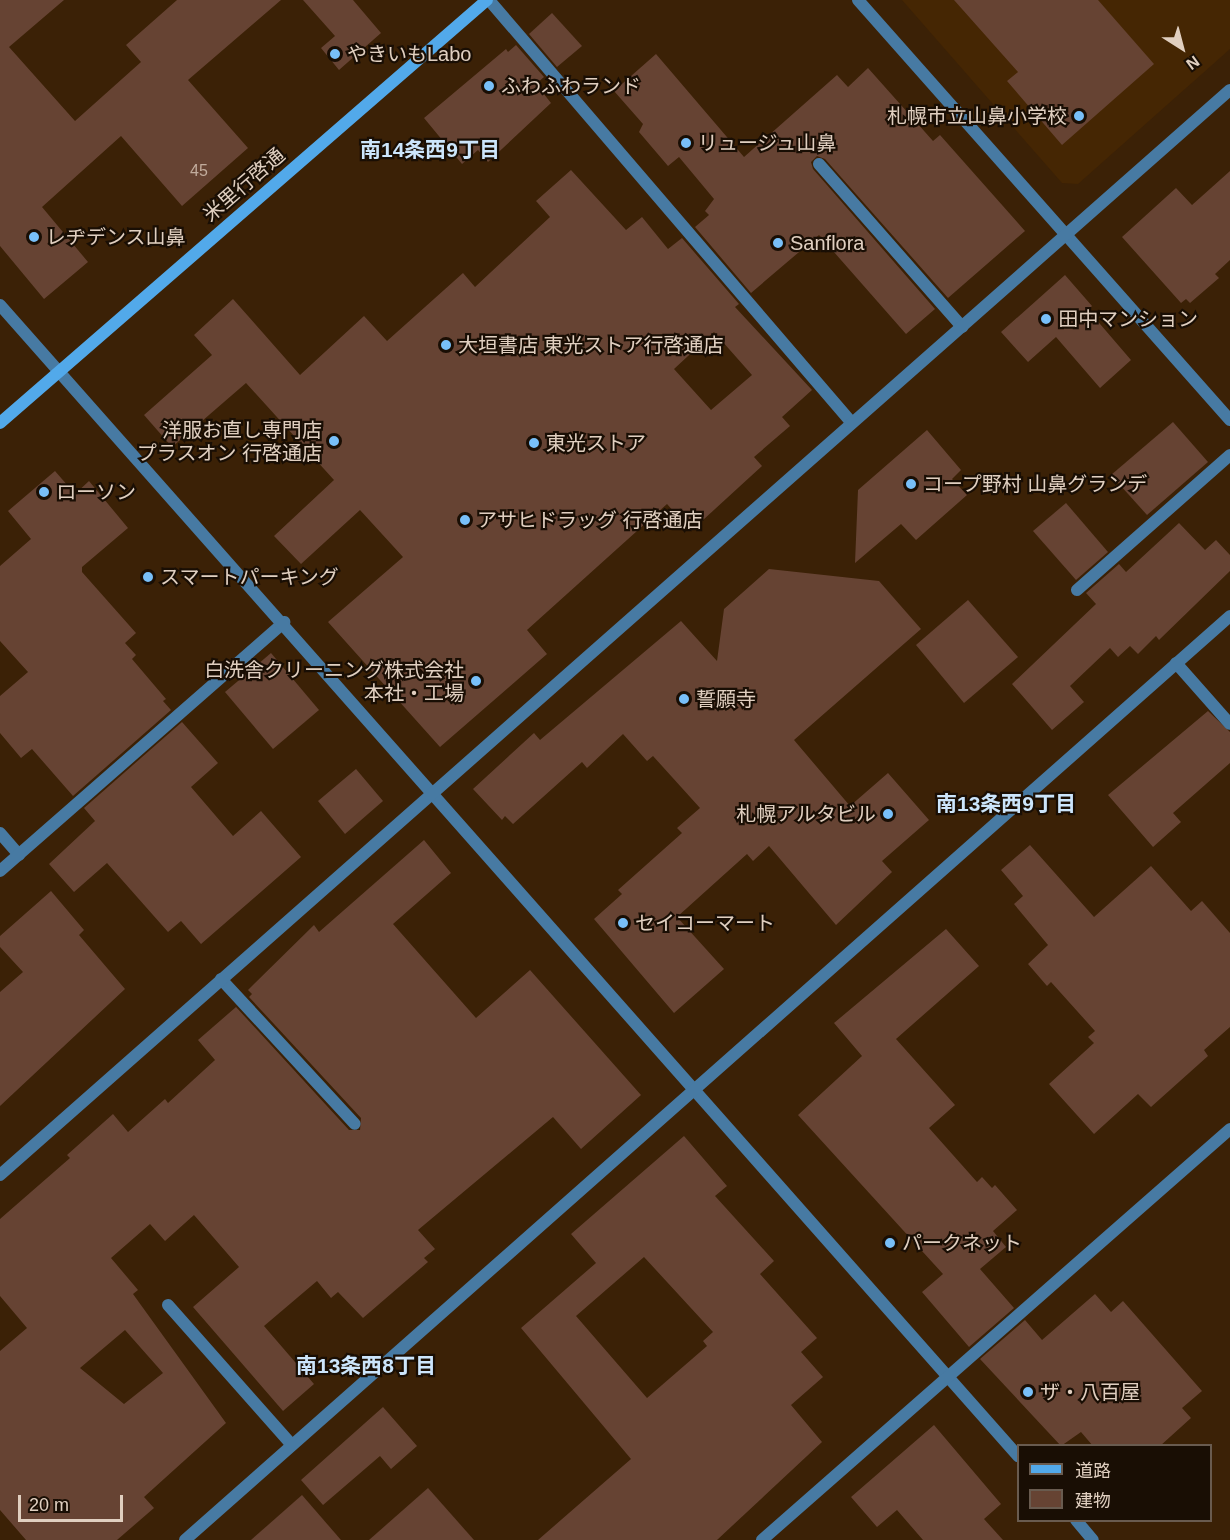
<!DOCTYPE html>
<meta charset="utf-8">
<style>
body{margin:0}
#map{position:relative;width:1230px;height:1540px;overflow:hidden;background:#3b2106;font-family:Arial,"Noto Sans JP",sans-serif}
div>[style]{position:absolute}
.built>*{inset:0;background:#452603}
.building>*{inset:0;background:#664333}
.lane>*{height:12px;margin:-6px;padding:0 6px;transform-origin:6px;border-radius:6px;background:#477aa3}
.street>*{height:12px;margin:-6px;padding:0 6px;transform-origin:6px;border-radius:6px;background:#477aa3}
.secondary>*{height:12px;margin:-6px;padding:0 6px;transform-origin:6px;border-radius:6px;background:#52a9ea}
.dots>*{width:16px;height:16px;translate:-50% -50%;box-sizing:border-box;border:3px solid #190e04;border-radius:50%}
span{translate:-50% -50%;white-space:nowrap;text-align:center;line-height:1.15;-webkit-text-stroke:4.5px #190e04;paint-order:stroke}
.number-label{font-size:16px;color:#c2ac9d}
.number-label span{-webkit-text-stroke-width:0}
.poi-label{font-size:20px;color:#e0cfc0}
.left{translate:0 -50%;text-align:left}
.right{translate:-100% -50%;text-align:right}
.street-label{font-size:20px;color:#e0cfc0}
.neighbourhood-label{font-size:21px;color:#cce5fb;font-weight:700}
.legend{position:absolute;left:1017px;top:1444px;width:195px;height:78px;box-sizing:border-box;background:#190e04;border:2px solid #695b4f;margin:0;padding:8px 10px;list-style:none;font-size:18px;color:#e0cfc0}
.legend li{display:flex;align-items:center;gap:12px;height:30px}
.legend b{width:30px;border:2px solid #695b4f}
.north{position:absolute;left:1152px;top:18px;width:60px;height:60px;-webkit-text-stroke:4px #190e04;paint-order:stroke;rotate:144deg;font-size:16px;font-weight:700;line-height:24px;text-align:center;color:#e0cfc0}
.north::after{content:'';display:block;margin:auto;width:21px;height:27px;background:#e0cfc0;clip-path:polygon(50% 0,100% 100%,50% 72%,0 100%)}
.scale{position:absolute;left:18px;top:1495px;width:105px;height:27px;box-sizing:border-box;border:3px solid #e0cfc0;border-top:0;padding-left:8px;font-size:18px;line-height:21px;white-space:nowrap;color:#e0cfc0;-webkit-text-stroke:4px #190e04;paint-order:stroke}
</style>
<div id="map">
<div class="built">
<i style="clip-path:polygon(902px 0,1230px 0,1230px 49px,1078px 184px,1062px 183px)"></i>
</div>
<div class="building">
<i style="clip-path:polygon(0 0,64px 0,9px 47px,75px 121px,141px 62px,126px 45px,177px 0,281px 0,188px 80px,248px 148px,182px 206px,121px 136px,42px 207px,88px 262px,44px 299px,0 246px)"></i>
<i style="clip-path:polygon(303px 0,353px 0,381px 33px,339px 70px,321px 48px,335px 36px)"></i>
<i style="clip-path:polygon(954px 0,1098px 0,1154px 64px,1062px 145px,1007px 81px,1018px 72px)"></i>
<i style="clip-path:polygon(552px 13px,582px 46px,557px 67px,529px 34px)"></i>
<i style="clip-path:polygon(516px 45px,544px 77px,536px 84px,551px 103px,488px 162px,478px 150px,462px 164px,424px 118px,506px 49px,508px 52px)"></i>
<i style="clip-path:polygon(656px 54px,744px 157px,837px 75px,848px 87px,868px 68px,933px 141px,940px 135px,1025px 231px,948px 298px,825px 159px,817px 156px,811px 162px,813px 169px,935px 309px,906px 334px,819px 235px,751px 293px,695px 227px,709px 215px,705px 211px,714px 199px,679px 157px,668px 166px,639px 132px,643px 124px,614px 91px)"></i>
<i style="clip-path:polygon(evenodd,571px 170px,626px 230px,642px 217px,668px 249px,682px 238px,739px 304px,735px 307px,812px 390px,782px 417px,790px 426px,754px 457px,762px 466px,691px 531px,667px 504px,527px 630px,547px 654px,440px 747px,328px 622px,403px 557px,360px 510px,301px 564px,274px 536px,334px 480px,246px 383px,172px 447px,144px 415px,212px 355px,194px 335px,233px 299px,300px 375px,364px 316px,387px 341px,463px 273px,475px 287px,550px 217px,536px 201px,571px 170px,714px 332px,752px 375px,711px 410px,674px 369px,714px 332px)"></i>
<i style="clip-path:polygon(1230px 171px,1230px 260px,1215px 274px,1219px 278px,1190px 303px,1186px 299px,1181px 303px,1122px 237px,1176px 188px,1192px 205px)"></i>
<i style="clip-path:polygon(1065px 275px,1092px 306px,1088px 310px,1131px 360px,1100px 388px,1056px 337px,1028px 362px,1001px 332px)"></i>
<i style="clip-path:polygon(1173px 422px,1208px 462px,1147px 515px,1111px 475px)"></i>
<i style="clip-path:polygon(927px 430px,961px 470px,952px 479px,967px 495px,916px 540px,901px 524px,855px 563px,858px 490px)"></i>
<i style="clip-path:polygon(55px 471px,75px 494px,89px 481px,128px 528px,82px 567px,82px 572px,136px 633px,125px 643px,136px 655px,132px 659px,166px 699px,163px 701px,171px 710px,73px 796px,32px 749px,21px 758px,0 733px,0 696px,28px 672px,0 641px,0 566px,31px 539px,8px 511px)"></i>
<i style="clip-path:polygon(1066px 503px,1108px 552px,1076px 580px,1033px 531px)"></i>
<i style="clip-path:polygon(1179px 523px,1205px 550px,1216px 540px,1230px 555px,1230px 571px,1159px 640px,1156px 636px,1138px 654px,1130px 646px,1118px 657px,1110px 648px,1070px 686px,1084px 702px,1052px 730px,1012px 684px,1096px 604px,1086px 593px,1119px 564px,1126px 572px)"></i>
<i style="clip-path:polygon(769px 569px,879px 581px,921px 629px,794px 740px,850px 806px,888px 773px,929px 820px,882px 861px,892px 872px,836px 925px,769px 846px,753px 861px,747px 854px,677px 917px,724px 969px,674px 1013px,594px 919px,622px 894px,618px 890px,682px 833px,677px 828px,700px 808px,653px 756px,647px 761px,623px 734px,587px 768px,582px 762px,513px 824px,505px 816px,502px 820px,473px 789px,534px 733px,540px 740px,681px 621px,717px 661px,724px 609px)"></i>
<i style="clip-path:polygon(968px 600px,1018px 657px,964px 703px,916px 645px)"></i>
<i style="clip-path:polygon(271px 653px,319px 710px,273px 749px,225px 692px)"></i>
<i style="clip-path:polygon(1208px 711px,1230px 732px,1230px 763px,1173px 813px,1181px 822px,1153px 847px,1108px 795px)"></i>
<i style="clip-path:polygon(182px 722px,218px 763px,191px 787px,233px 836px,261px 811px,301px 857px,201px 944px,181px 921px,168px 932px,107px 863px,74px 892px,49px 864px,95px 821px,84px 808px)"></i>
<i style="clip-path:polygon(356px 769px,383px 801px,345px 834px,318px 801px)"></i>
<i style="clip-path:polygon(evenodd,424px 840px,451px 873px,393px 924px,476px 1018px,530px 970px,641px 1095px,581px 1149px,553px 1117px,418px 1230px,435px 1249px,424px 1258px,428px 1262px,363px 1318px,338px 1292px,331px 1298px,317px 1281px,264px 1326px,314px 1384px,283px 1411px,193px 1307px,239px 1267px,194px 1215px,165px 1241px,150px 1224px,111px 1258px,138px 1290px,133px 1294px,226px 1423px,144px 1497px,154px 1508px,117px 1540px,26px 1540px,0 1510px,0 1351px,27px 1328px,0 1296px,0 1219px,70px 1158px,67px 1155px,113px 1114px,128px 1132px,165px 1099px,168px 1103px,215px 1060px,198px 1040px,236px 1007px,349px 1130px,360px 1130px,361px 1118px,249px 997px,252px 994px,248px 990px,314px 925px,319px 932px,424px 840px,125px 1330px,163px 1373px,124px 1404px,80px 1368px,125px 1330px)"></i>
<i style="clip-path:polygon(1030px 845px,1094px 917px,1151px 866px,1191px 911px,1202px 901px,1230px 933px,1230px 1027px,1204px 1050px,1208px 1056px,1151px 1107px,1138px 1094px,1094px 1134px,1049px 1084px,1094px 1043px,1088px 1037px,1095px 1031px,1051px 982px,1047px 986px,1028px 964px,1048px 945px,1014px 904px,1023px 896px,1001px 870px)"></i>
<i style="clip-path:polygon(51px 891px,84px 930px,79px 935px,125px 989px,0 1106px,0 992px,23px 972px,0 947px,0 936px)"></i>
<i style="clip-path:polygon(946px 929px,979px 966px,896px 1039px,955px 1105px,929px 1128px,977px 1182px,982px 1177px,992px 1188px,995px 1185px,1017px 1210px,993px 1231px,1006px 1247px,980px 1269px,1014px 1308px,969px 1347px,922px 1292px,943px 1274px,798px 1115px,862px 1056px,834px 1023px)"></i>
<i style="clip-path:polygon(evenodd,684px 1136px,727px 1186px,715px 1196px,774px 1261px,760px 1274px,817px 1338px,801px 1352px,823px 1377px,791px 1405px,822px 1442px,717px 1540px,538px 1540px,631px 1459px,521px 1328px,596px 1263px,571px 1234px,684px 1136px,644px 1257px,713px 1332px,703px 1341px,707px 1346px,647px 1398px,576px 1316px,644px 1257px)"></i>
<i style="clip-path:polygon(1095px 1294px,1111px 1312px,1123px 1301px,1202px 1391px,1182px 1408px,1191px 1418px,1160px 1446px,1093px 1446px,1081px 1432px,1061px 1446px,980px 1359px,1025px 1320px,1042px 1340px)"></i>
<i style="clip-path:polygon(383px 1407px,417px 1446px,391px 1469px,380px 1456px,323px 1505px,301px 1480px)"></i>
<i style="clip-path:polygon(934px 1425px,1001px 1504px,984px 1519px,1003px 1540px,923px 1540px,897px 1510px,877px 1527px,851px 1497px)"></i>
<i style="clip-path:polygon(428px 1488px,474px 1540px,369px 1540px)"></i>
<i style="clip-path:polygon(302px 1495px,341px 1540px,251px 1540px)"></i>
</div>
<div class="lane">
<i style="left:819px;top:164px;width:217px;rotate:48.7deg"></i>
<i style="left:1077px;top:590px;width:204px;rotate:-41.4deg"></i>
<i style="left:1176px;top:663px;width:81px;rotate:48.5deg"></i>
<i style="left:0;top:833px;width:29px;rotate:49deg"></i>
<i style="left:0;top:871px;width:378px;rotate:-41.2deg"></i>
<i style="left:221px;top:979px;width:197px;rotate:47.3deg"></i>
</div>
<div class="street">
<i style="left:489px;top:0;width:557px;rotate:49.37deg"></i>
<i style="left:858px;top:0;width:561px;rotate:48.47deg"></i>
<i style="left:0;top:305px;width:1537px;rotate:48.51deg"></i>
<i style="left:0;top:1175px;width:1640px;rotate:-41.42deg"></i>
<i style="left:168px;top:1305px;width:187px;rotate:48.5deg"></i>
<i style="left:1076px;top:1520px;width:26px;rotate:50deg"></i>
<i style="left:185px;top:1540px;width:1395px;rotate:-41.48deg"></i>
<i style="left:762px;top:1540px;width:623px;rotate:-41.29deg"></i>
</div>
<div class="secondary">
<i style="left:0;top:423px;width:645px;rotate:-40.98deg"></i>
</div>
<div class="dots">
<i style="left:335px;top:54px;background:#78bff8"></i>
<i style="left:489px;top:86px;background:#78bff8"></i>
<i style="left:1079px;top:116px;background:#78bff8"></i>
<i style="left:686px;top:143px;background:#78bff8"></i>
<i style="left:34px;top:237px;background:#78bff8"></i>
<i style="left:778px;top:243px;background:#78bff8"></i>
<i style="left:1046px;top:319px;background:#78bff8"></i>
<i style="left:446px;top:345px;background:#78bff8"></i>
<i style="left:334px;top:441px;background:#78bff8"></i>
<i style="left:534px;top:443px;background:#78bff8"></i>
<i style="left:911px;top:484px;background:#78bff8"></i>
<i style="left:44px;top:492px;background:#78bff8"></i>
<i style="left:465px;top:520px;background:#78bff8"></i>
<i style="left:148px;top:577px;background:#78bff8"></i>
<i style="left:476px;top:681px;background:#78bff8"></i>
<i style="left:684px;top:699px;background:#78bff8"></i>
<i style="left:888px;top:814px;background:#78bff8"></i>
<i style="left:623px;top:923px;background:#78bff8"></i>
<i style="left:890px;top:1243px;background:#78bff8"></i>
<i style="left:1028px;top:1392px;background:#78bff8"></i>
</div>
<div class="number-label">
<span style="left:199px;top:171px">45</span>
</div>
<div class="poi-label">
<span class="left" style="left:347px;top:54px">やきいもLabo</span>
<span class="left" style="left:501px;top:86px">ふわふわランド</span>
<span class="right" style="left:1067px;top:116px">札幌市立山鼻小学校</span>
<span class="left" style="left:698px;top:143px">リュージュ山鼻</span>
<span class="left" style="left:46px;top:237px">レヂデンス山鼻</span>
<span class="left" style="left:790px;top:243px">Sanflora</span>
<span class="left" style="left:1058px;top:319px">田中マンション</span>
<span class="left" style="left:458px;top:345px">大垣書店 東光ストア行啓通店</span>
<span class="right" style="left:322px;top:442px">洋服お直し専門店<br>プラスオン 行啓通店</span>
<span class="left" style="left:546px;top:443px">東光ストア</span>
<span class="left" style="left:923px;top:484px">コープ野村 山鼻グランデ</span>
<span class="left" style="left:56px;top:492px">ローソン</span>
<span class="left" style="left:477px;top:520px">アサヒドラッグ 行啓通店</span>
<span class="left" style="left:160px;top:577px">スマートパーキング</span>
<span class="right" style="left:464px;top:682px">白洗舎クリーニング株式会社<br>本社・工場</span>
<span class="left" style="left:696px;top:699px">誓願寺</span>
<span class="right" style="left:876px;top:814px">札幌アルタビル</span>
<span class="left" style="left:635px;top:923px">セイコーマート</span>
<span class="left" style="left:902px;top:1243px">パークネット</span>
<span class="left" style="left:1040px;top:1392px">ザ・八百屋</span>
</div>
<div class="street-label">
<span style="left:244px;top:185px;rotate:-41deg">米里行啓通</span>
</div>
<div class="neighbourhood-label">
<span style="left:430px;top:150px">南14条西9丁目</span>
<span style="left:1006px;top:804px">南13条西9丁目</span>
<span style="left:366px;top:1366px">南13条西8丁目</span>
</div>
<ul class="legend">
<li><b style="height:8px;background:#52a9ea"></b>道路</li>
<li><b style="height:16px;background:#664333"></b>建物</li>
</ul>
<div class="north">N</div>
<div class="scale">20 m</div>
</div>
